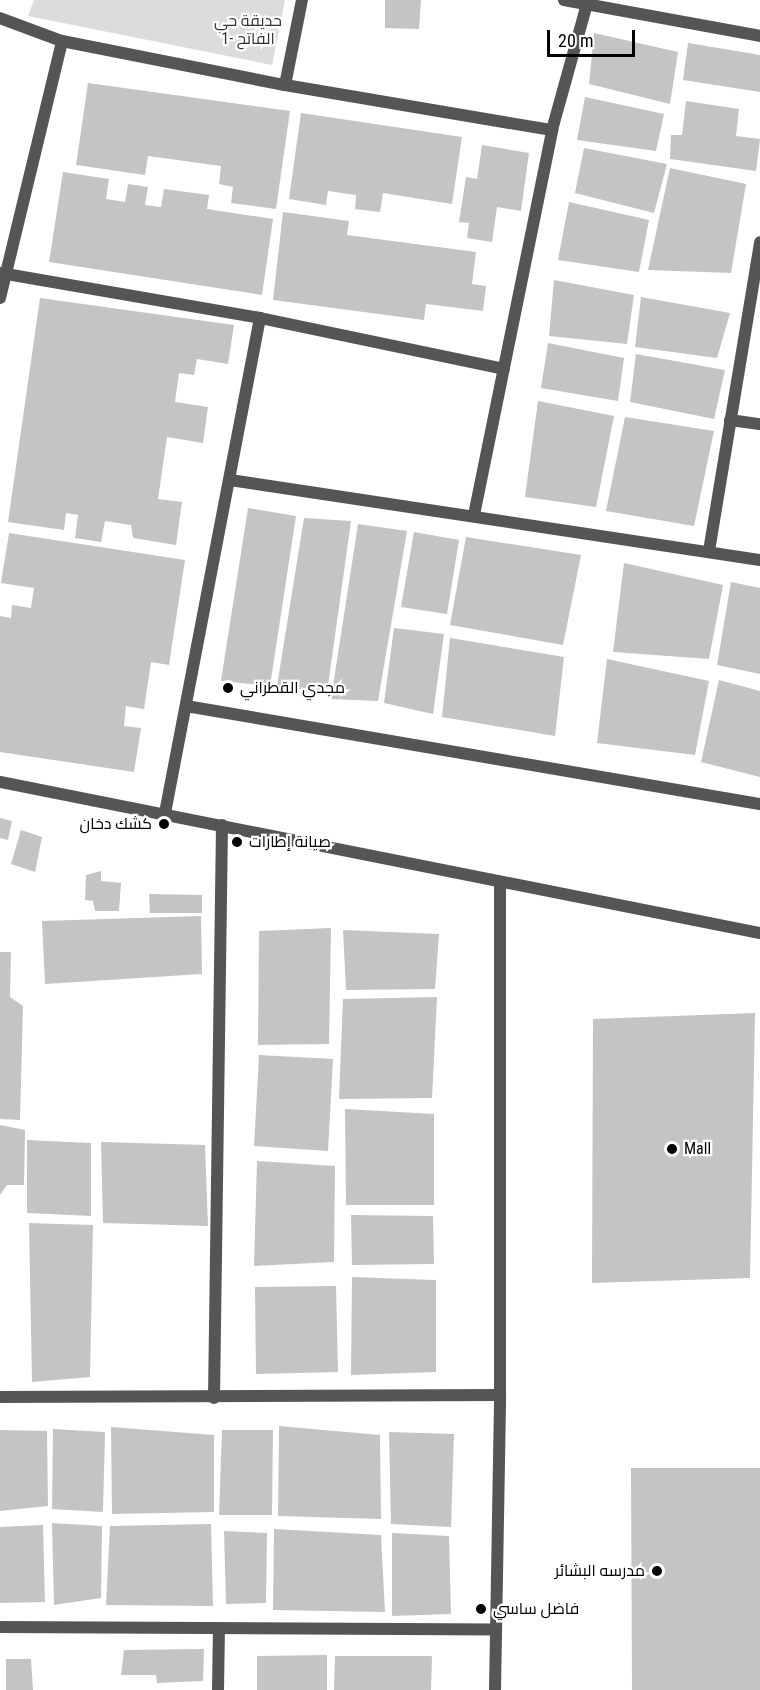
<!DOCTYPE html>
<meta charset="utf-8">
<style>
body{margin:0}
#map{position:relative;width:760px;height:1690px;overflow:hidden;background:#fff;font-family:"Roboto Condensed",Cairo,sans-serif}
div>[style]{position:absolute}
.green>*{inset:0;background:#dcdcdc}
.building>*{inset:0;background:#c4c4c4}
.minor>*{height:12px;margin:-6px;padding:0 6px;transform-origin:6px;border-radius:6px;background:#555}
.tertiary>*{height:12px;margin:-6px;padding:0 6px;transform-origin:6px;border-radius:6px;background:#555}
.dots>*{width:16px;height:16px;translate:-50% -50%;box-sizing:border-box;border:3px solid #fff;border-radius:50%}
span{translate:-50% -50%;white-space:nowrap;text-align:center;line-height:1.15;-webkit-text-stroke:4.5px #fff;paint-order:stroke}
.park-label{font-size:16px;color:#333}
.poi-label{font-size:16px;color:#000}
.left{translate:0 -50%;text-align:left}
.right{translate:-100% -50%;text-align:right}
.scale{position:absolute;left:547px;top:30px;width:88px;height:27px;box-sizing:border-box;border:3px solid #000;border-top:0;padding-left:8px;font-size:18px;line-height:21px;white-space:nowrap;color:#000;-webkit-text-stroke:4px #fff;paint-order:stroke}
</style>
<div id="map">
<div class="green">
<i style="clip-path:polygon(34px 0,285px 0,272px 65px,28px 16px)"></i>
</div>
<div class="building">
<i style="clip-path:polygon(385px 0,421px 0,419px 29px,385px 28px)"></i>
<i style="clip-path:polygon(594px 33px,678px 52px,670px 104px,589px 84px)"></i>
<i style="clip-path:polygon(688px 43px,760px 55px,760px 92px,683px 80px)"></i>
<i style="clip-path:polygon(88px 83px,290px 111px,276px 209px,231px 203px,233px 187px,219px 184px,221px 166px,148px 156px,145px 175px,76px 165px)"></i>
<i style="clip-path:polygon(585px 97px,664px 114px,656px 151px,577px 140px)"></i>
<i style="clip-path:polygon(686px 101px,739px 109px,736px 136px,760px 139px,756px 171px,670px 159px,671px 135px,682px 135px)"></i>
<i style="clip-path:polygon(301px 113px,462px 137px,452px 204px,383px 193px,380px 212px,355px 209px,356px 195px,328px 191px,326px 205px,289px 199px)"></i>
<i style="clip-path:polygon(482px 145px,529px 153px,521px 211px,497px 207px,492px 242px,467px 238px,469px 223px,459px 222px,466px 177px,477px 179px)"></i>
<i style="clip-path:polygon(584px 148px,667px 164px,654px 213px,575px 193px)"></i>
<i style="clip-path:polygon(670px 168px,746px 184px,731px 273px,648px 270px)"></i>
<i style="clip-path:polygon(63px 172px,109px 179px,106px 199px,125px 202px,128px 184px,148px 187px,145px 205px,161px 207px,164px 189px,209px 195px,207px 209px,273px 219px,262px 295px,49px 262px)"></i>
<i style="clip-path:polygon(569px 202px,649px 220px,639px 272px,558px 260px)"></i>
<i style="clip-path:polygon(283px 212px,349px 221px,347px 235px,476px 252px,472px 284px,486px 286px,483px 311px,426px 304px,424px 320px,273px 300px)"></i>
<i style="clip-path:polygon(554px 280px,634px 295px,627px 344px,549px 336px)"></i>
<i style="clip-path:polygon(641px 297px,730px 313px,717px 358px,635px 347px)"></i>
<i style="clip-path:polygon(40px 298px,234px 325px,228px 364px,197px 359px,194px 375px,179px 373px,175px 402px,208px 407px,203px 443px,167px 437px,158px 499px,182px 502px,176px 545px,133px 538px,131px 525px,105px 521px,101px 542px,75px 538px,78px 515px,66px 513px,64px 530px,8px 522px)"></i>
<i style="clip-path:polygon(548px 343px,624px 358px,618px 401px,541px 388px)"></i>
<i style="clip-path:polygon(636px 354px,725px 370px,714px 419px,630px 402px)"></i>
<i style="clip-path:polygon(538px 401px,614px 416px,596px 507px,525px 497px)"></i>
<i style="clip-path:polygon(625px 417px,714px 431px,694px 526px,606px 511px)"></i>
<i style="clip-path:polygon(248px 508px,296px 516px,270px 686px,221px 681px)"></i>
<i style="clip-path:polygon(304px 518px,351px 521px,327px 693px,277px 686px)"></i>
<i style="clip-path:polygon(358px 524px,407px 531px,378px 701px,331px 699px)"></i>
<i style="clip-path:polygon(414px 532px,459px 540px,447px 614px,401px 607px)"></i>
<i style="clip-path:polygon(9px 533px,185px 560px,169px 665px,151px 662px,144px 709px,126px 706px,124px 726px,141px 728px,134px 772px,0 752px,0 616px,11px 618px,12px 605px,31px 608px,34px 588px,1px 583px)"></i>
<i style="clip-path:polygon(466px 537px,581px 555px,563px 645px,450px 625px)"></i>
<i style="clip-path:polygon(624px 563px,723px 585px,709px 659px,613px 652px)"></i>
<i style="clip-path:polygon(731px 582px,760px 588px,760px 674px,717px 665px)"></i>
<i style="clip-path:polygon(394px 628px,444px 634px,433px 714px,384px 703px)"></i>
<i style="clip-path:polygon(450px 638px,564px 657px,555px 736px,442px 717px)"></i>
<i style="clip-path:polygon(607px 659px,709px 681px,695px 755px,597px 743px)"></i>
<i style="clip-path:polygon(719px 680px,760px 691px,760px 777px,701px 762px)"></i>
<i style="clip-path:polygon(0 818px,12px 821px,8px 840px,0 838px)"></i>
<i style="clip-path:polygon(21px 830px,42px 837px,35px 872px,11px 864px)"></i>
<i style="clip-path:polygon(101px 871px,101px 881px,121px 883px,119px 911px,95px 911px,93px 901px,85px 900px,86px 875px)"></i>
<i style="clip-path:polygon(149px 894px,202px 895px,202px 913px,150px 913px)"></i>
<i style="clip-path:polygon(201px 916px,202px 974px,45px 984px,42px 921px)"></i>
<i style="clip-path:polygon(331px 928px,329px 1044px,258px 1045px,259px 931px)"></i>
<i style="clip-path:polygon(343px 930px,439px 934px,435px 989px,346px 990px)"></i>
<i style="clip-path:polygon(0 952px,11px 952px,10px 997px,23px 1006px,20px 1120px,0 1119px)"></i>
<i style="clip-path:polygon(437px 997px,432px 1098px,339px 1099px,343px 999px)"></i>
<i style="clip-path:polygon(755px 1013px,750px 1278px,592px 1283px,593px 1019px)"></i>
<i style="clip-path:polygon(259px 1055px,333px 1059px,328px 1151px,254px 1146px)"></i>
<i style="clip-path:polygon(345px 1109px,434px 1114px,434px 1205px,346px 1205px)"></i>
<i style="clip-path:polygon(0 1125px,25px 1130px,24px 1185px,7px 1185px,0 1195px)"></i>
<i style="clip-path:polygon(27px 1140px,91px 1143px,91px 1216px,27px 1213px)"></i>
<i style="clip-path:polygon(101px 1142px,205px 1145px,208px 1226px,103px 1223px)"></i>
<i style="clip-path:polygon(257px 1161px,335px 1166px,334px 1262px,254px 1266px)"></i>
<i style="clip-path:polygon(351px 1215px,433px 1216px,434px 1264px,352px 1265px)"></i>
<i style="clip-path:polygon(29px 1223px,93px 1225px,90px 1377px,32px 1382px)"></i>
<i style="clip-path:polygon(352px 1277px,436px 1280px,436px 1372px,351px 1375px)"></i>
<i style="clip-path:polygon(336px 1286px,338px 1372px,256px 1374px,255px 1287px)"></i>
<i style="clip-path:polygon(279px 1426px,380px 1435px,381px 1519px,278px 1516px)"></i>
<i style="clip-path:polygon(111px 1427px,214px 1435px,214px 1512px,112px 1514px)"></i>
<i style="clip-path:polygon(53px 1429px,105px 1432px,103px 1512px,52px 1509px)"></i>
<i style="clip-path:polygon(0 1430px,47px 1431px,48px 1506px,0 1511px)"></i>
<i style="clip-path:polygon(222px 1430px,273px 1430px,272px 1515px,219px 1515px)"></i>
<i style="clip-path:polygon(389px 1432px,454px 1434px,451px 1527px,391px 1524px)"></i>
<i style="clip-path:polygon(631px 1468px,760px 1468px,760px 1690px,632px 1690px)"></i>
<i style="clip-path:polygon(52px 1523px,102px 1526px,101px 1598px,54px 1605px)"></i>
<i style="clip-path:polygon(211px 1524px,213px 1606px,106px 1605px,110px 1526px)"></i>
<i style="clip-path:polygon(43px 1525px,45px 1602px,0 1603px,0 1527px)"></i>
<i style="clip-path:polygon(274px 1529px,381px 1535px,385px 1612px,273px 1610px)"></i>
<i style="clip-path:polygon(224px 1531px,267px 1533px,266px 1603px,226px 1604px)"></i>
<i style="clip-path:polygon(392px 1533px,449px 1536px,451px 1614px,392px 1616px)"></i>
<i style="clip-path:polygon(204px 1649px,203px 1681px,157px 1683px,156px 1675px,121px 1675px,124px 1650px)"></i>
<i style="clip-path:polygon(327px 1655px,327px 1690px,257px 1690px,257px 1656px)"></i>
<i style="clip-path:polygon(335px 1656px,432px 1656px,431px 1690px,334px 1690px)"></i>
<i style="clip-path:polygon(6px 1659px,31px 1659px,33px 1690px,6px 1690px)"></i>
</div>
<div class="minor">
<i style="left:564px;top:0;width:199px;rotate:10.4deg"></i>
<i style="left:0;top:18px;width:66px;rotate:20.4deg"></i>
<i style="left:62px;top:41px;width:227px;rotate:11.2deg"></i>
<i style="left:285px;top:85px;width:271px;rotate:9.6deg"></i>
<i style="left:285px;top:85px;width:87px;rotate:-78.7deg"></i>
<i style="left:0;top:273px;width:264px;rotate:9.8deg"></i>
<i style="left:260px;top:318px;width:249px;rotate:11.8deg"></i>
<i style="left:0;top:298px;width:264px;rotate:-76.4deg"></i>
<i style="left:730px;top:420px;width:30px;rotate:8deg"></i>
<i style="left:230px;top:480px;width:536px;rotate:8.58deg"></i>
<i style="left:474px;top:515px;width:393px;rotate:-78.5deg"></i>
<i style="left:552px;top:130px;width:131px;rotate:-74.5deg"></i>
<i style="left:709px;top:551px;width:313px;rotate:-80.6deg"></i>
<i style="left:186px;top:706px;width:582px;rotate:9.69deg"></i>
<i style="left:165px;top:813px;width:504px;rotate:-79.14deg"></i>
<i style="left:0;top:1397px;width:500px;rotate:-0.23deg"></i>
<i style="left:214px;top:1398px;width:573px;rotate:-89.2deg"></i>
<i style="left:0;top:1627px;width:496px;rotate:0.3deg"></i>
<i style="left:218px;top:1690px;width:62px;rotate:-89.1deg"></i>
<i style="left:495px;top:1690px;width:295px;rotate:-89deg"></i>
<i style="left:500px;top:1395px;width:513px;rotate:-90deg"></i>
</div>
<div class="tertiary">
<i style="left:0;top:782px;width:775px;rotate:11.24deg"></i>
</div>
<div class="dots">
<i style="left:228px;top:688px;background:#000"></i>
<i style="left:164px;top:824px;background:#000"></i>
<i style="left:237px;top:842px;background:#000"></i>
<i style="left:672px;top:1149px;background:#000"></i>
<i style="left:657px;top:1571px;background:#000"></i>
<i style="left:481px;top:1609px;background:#000"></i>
</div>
<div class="park-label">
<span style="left:248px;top:30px">حديقة حي<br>الفاتح -1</span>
</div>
<div class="poi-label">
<span class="left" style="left:240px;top:688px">مجدي القطراني</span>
<span class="right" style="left:152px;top:824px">كشك دخان</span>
<span class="left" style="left:249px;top:842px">صيانة إطارات</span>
<span class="left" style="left:684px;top:1149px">Mall</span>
<span class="right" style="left:645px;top:1571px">مدرسه البشائر</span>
<span class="left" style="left:493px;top:1609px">فاضل ساسي</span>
</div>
<div class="scale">20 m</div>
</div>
